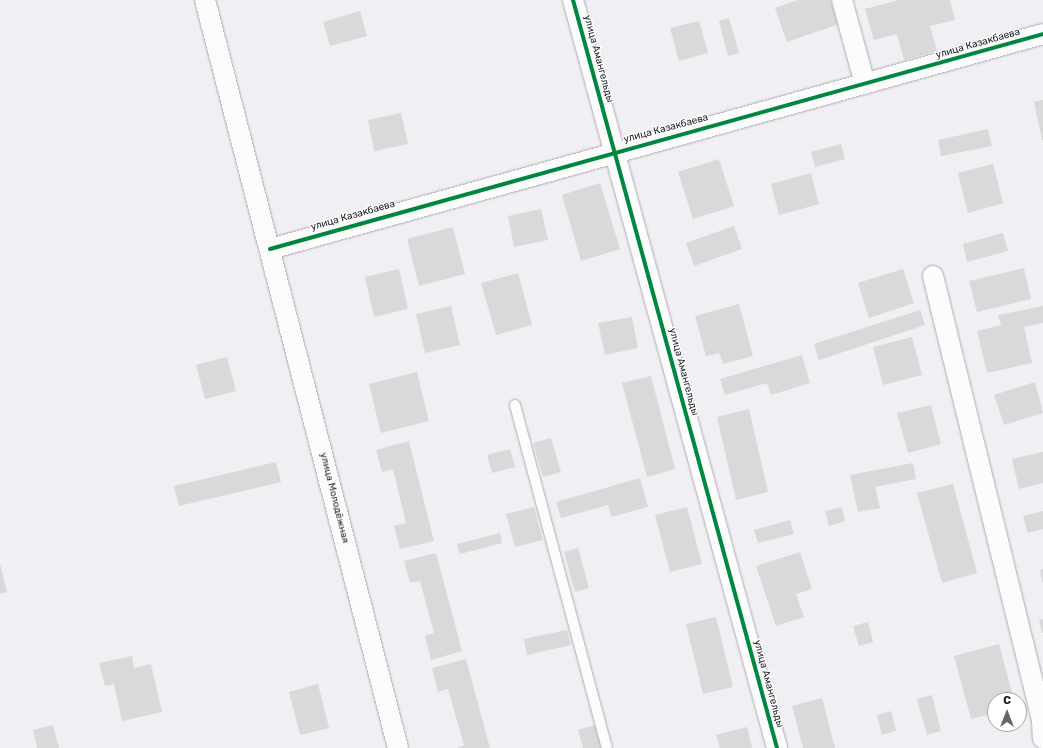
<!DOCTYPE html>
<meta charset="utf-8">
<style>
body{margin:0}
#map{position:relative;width:1043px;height:748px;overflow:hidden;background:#f1eef4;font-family:Rubik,sans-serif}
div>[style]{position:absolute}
.building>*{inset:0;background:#dbd8d9}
.roads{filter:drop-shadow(0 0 1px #aeacb0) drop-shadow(0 0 1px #aeacb0)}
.lane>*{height:10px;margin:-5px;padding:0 5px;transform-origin:5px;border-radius:5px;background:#fdfcfd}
.street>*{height:20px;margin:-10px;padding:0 10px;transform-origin:10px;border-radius:10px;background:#fdfcfd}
.cycleway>*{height:4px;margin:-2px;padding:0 2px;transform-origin:2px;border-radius:2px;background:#00873e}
span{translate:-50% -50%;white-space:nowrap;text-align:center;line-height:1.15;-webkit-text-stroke:3px #fff;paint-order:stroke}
.street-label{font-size:10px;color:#1b191d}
.north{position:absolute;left:987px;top:692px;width:40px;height:40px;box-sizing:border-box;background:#fff;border:1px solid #a4a3a5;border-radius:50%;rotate:0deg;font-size:11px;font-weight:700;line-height:16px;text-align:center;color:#1b191d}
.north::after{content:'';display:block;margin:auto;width:14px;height:18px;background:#666468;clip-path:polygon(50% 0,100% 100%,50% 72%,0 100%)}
</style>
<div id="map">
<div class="building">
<i style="clip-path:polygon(798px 0,830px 0,839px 24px,787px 42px,775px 8px)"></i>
<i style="clip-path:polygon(899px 0,950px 0,955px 20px,930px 26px,937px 51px,904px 60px,897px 34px,874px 40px,865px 9px)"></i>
<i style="clip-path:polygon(360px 11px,367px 36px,330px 46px,323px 22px)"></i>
<i style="clip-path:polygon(729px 18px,739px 53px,728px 56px,719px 21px)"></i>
<i style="clip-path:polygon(699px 21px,708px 53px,679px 61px,670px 28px)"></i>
<i style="clip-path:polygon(1043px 100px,1043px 140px,1042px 140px,1034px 102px)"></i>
<i style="clip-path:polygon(401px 113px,408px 144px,374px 151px,368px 120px)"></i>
<i style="clip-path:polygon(988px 129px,992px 146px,941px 156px,938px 140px)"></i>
<i style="clip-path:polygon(841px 144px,845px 159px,815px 167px,811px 152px)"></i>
<i style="clip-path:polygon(719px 159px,734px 206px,693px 219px,678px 172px)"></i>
<i style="clip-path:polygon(993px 164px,1003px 203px,968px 213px,958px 173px)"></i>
<i style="clip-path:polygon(811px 173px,819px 204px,779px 215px,771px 184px)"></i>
<i style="clip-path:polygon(600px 183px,620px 249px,581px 261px,562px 195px)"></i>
<i style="clip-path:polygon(541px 209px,548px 240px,514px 247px,508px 216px)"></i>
<i style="clip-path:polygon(734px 226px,742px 249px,694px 266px,686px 243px)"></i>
<i style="clip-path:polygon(453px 227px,465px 274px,419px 286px,407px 239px)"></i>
<i style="clip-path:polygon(1003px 233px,1008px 251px,967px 262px,963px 244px)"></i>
<i style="clip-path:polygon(1024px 268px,1031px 299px,977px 312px,969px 281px)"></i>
<i style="clip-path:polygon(399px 269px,408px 309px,374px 317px,365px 277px)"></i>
<i style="clip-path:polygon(903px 269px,914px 303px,869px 318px,858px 283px)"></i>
<i style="clip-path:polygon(518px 273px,532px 325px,496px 335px,481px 283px)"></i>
<i style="clip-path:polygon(739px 304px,753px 356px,723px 364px,719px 353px,706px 356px,695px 316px)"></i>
<i style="clip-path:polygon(451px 306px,460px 345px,425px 353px,416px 314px)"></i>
<i style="clip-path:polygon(1043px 306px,1043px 323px,1024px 327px,1032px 363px,987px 373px,977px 331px,1001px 325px,998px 315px)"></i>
<i style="clip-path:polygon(920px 310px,925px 325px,819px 360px,814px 344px)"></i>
<i style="clip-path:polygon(632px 317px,638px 348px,605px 355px,598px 323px)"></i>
<i style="clip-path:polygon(912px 337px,922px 375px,883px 385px,873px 347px)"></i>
<i style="clip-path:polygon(802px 355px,810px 383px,771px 395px,767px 383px,725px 395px,720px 379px)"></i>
<i style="clip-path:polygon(227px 357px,236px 391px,205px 399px,196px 365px)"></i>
<i style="clip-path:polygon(417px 372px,429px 421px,381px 433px,369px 384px)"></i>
<i style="clip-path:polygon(651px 376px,675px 469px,647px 477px,622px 383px)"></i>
<i style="clip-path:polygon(1035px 382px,1043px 413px,1004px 425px,994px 395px)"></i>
<i style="clip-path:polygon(931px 405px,941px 444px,908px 453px,897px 413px)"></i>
<i style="clip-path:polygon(749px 409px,768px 492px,736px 500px,717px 417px)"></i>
<i style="clip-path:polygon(551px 438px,561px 472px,543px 477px,533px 443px)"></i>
<i style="clip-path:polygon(409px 441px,434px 541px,400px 549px,394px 526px,406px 523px,393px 469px,382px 472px,376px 450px)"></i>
<i style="clip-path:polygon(510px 449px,515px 467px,492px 473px,487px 455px)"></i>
<i style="clip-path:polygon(1043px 452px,1043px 483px,1019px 489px,1012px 459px)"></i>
<i style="clip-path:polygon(276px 462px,281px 482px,179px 506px,174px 486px)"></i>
<i style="clip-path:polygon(913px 463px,916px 479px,875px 487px,880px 508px,858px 512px,850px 475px)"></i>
<i style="clip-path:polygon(640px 478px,648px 507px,611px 517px,608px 505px,561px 518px,556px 502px)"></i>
<i style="clip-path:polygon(953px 484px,977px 573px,942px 583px,917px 493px)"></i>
<i style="clip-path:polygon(534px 507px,543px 540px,515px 547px,506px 514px)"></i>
<i style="clip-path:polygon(687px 507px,702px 564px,670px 572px,655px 515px)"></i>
<i style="clip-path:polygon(842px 507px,845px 521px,829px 526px,825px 511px)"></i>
<i style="clip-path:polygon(1043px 511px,1043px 529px,1028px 533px,1023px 516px)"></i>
<i style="clip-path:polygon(790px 520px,794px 534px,758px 543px,754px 530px)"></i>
<i style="clip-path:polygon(500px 533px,502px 543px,460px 554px,457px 544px)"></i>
<i style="clip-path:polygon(578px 548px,589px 588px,575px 592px,564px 552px)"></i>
<i style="clip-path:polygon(800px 552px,812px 589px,796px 594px,804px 617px,776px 626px,756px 566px)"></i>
<i style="clip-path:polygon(436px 553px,462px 651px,431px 660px,425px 636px,434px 633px,420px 581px,410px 583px,404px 561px)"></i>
<i style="clip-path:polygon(0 564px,7px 592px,0 594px)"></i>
<i style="clip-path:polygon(1043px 569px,1043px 582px,1042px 582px,1040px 570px)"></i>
<i style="clip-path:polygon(716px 617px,733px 687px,703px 694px,686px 624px)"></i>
<i style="clip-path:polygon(1043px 619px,1043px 633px,1042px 633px,1039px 620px)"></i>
<i style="clip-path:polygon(868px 622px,873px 642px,859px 646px,853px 626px)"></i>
<i style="clip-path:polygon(567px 630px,571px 645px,527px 655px,524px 639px)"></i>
<i style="clip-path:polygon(999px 644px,1014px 700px,995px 700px,995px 713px,971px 719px,954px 656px)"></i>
<i style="clip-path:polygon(132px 656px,134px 668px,151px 664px,162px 712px,122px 721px,114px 684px,105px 686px,99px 663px)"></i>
<i style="clip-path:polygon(466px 659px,480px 711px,490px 748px,456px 748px,464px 745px,448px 689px,438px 692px,432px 668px)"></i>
<i style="clip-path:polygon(318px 684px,329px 728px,300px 735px,289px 692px)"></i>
<i style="clip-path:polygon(932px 695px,941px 731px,927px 735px,917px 699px)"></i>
<i style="clip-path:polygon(822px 698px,835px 748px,803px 748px,792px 706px)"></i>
<i style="clip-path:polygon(891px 711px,896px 731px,882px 735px,877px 715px)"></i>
<i style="clip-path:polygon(53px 725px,59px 748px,37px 748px,33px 730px)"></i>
<i style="clip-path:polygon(595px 725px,601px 748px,583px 748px,578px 730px)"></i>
<i style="clip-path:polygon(747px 727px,752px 748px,720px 748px,716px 735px)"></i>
</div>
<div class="roads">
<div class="lane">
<i style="left:515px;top:405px;width:355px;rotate:75deg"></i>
</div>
<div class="street">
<i style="left:205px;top:0;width:772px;rotate:75.53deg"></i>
<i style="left:573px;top:0;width:775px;rotate:74.74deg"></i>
<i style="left:842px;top:0;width:87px;rotate:74.7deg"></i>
<i style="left:270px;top:249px;width:802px;rotate:-15.54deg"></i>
<i style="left:933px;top:276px;width:458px;rotate:76.2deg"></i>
<i style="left:1042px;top:721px;width:17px;rotate:87deg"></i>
</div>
</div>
<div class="cycleway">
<i style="left:573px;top:0;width:775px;rotate:74.74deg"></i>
<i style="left:270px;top:249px;width:802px;rotate:-15.54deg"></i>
</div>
<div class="street-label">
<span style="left:978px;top:44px;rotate:-16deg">улица Казакбаева</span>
<span style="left:598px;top:59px;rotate:75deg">улица Амангельды</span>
<span style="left:666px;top:129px;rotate:-15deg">улица Казакбаева</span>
<span style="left:353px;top:216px;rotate:-16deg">улица Казакбаева</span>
<span style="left:683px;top:372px;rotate:75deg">улица Амангельды</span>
<span style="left:334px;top:498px;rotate:76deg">улица Молодёжная</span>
<span style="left:768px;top:684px;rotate:75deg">улица Амангельды</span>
</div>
<div class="north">С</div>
</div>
